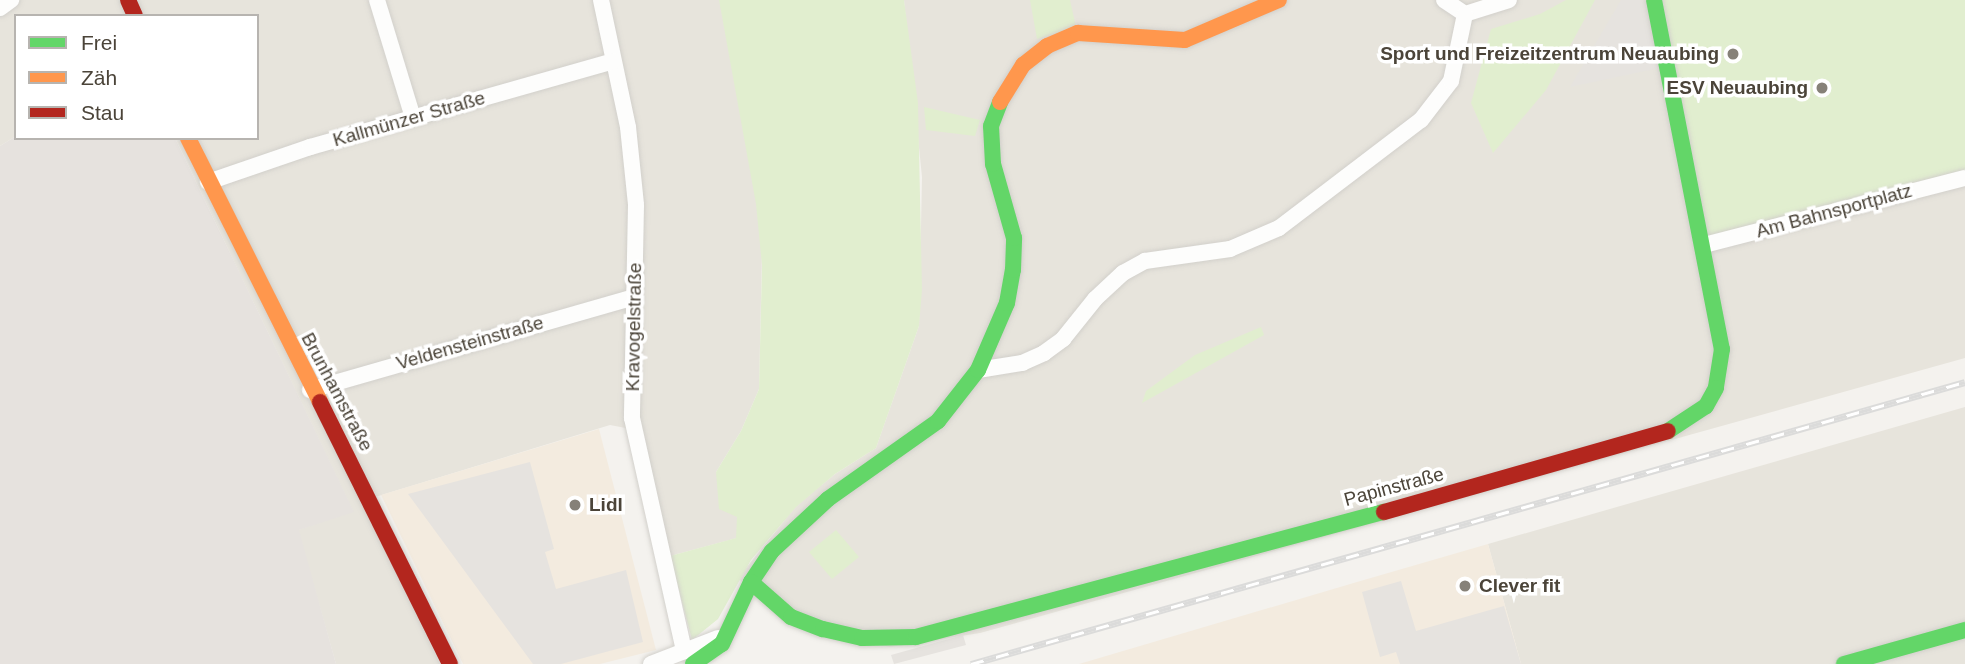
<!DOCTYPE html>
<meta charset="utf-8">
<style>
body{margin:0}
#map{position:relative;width:1965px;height:664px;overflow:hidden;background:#f4f2ee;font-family:Helvetica,sans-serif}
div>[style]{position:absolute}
.residential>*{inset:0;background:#e7e4dc}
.commercial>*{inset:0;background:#f3ebdf}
.industrial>*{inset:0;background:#e6e2de}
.green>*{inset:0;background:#e1eecf}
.parking>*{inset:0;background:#e6e3df}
.roads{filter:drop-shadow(0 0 2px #d2d0cb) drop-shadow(0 0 2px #d2d0cb)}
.street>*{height:16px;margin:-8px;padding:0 8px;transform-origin:8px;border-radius:8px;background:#fdfdfc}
.fast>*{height:16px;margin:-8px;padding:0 8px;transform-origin:8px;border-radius:8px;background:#63d668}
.slow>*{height:16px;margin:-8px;padding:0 8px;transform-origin:8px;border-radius:8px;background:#ff974d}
.jam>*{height:16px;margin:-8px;padding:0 8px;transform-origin:8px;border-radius:8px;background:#b3261e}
.rail>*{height:7px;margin-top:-3.5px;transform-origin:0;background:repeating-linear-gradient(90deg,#fff 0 13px,#dbdbda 0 26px);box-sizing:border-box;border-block:2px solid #dbdbda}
.dots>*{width:19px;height:19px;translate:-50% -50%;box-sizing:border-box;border:4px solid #fff;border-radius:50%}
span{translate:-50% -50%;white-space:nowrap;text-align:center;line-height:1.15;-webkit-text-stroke:7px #fff;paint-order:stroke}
.poi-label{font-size:19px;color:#4b4439;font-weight:700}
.right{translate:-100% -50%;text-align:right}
.left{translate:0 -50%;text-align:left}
.street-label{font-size:19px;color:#4b4439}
.legend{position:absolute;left:14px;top:14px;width:245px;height:126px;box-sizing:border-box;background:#fff;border:2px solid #b7b4b0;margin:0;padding:9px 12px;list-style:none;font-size:21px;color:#4b4439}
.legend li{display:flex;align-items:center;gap:14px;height:35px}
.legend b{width:35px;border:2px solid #b7b4b0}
</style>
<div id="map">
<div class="residential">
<i style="clip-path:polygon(0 0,721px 0,763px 207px,759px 389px,741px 431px,716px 472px,737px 517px,737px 538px,670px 556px,641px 431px,610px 425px,362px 501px,440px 664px,336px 664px,298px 530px,353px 511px,175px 138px,257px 138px,257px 16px,16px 16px,16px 136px,0 146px)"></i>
<i style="clip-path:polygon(904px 0,1662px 0,1965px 183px,1965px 358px,980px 633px,890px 647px,784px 623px,738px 578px,796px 506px,835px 474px,876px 448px,919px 326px,922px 177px)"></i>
<i style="clip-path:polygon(1965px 407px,1965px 664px,1521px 664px,1488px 544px)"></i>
</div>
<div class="commercial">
<i style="clip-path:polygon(599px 429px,656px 650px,600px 664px,463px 664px,381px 495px)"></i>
<i style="clip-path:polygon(1488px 544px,1521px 664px,1079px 664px,1357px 582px)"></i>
</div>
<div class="industrial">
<i style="clip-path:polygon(16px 136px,175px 138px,354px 512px,299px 530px,336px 664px,0 664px,0 146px)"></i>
</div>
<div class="green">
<i style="clip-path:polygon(719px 0,904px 0,918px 103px,922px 290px,919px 326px,876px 448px,835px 474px,796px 507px,751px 560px,718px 619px,692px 640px,670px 556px,736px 538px,737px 517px,719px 509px,716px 472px,741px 431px,759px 389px,762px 265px,756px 204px)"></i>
<i style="clip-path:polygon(1030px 0,1070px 0,1076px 27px,1037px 39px)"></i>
<i style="clip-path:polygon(1566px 0,1595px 0,1546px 90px,1493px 153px,1471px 103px,1491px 29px,1540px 14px)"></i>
<i style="clip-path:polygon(1662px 0,1965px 0,1965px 177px,1710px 250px)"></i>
<i style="clip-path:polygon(924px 107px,980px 120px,975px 136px,926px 130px)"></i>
<i style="clip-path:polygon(1261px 327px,1264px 335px,1142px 403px,1146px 391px,1195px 355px)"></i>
<i style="clip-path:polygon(836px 530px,859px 557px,832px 579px,809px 552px)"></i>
</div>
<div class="parking">
<i style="clip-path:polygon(1621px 0,1646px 0,1659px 68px,1570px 87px)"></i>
<i style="clip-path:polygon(530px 462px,554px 549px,545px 552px,556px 589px,626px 570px,643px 642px,561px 664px,533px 664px,408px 494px)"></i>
<i style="clip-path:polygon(1401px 581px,1416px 631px,1504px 606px,1521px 664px,1400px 664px,1396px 652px,1380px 657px,1362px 592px)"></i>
<i style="clip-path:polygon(963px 635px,966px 645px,894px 664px,891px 655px)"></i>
</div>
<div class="roads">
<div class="street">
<i style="left:377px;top:0;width:123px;rotate:73deg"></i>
<i style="left:601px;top:0;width:130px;rotate:78deg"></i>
<i style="left:628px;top:127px;width:78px;rotate:84.1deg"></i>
<i style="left:636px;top:205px;width:213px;rotate:91.1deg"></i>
<i style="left:632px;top:418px;width:239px;rotate:77.4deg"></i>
<i style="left:1444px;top:0;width:25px;rotate:34deg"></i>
<i style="left:0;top:8px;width:14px;rotate:-36deg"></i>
<i style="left:1465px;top:14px;width:46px;rotate:-17.7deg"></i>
<i style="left:208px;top:182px;width:108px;rotate:-18.9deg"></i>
<i style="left:310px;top:147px;width:315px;rotate:-15.8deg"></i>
<i style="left:1704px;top:245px;width:269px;rotate:-14.4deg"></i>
<i style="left:978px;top:370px;width:45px;rotate:-9deg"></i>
<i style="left:1022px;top:363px;width:24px;rotate:-24deg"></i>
<i style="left:1044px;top:353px;width:24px;rotate:-36deg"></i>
<i style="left:1063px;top:339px;width:51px;rotate:-51.3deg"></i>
<i style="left:1095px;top:299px;width:38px;rotate:-43deg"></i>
<i style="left:1123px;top:273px;width:25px;rotate:-29deg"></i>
<i style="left:1145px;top:261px;width:86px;rotate:-8deg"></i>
<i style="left:1230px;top:249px;width:53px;rotate:-23.2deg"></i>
<i style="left:1279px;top:228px;width:178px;rotate:-37.3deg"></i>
<i style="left:1421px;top:120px;width:49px;rotate:-52.4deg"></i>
<i style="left:1451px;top:81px;width:68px;rotate:-78.2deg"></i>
<i style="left:310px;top:390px;width:334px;rotate:-16deg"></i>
<i style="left:651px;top:664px;width:72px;rotate:-21.2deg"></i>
</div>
<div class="fast">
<i style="left:1654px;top:0;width:356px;rotate:79deg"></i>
<i style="left:1722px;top:349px;width:39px;rotate:99deg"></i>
<i style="left:1716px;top:388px;width:21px;rotate:119deg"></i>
<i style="left:1706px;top:406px;width:45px;rotate:146.7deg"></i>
<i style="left:751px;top:582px;width:37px;rotate:-56deg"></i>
<i style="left:772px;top:551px;width:76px;rotate:-42.9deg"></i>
<i style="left:828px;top:499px;width:135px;rotate:-35.3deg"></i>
<i style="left:938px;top:421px;width:65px;rotate:-51.9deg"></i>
<i style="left:978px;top:370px;width:73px;rotate:-66.6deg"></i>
<i style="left:1007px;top:303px;width:34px;rotate:-80deg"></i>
<i style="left:1013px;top:270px;width:32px;rotate:-88deg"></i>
<i style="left:1014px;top:238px;width:77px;rotate:-105.8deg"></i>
<i style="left:993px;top:164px;width:38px;rotate:-93deg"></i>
<i style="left:991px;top:126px;width:26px;rotate:-69deg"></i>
<i style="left:693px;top:664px;width:35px;rotate:-35deg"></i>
<i style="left:722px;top:644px;width:68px;rotate:-64.9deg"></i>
<i style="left:751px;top:582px;width:53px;rotate:41.2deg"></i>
<i style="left:791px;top:617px;width:34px;rotate:21deg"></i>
<i style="left:823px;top:629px;width:40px;rotate:13deg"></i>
<i style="left:862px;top:638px;width:54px;rotate:-1.1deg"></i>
<i style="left:916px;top:637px;width:484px;rotate:-15deg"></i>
<i style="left:1844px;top:664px;width:126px;rotate:-15.7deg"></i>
</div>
<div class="slow">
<i style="left:1000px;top:102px;width:44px;rotate:-58.1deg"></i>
<i style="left:1023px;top:65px;width:31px;rotate:-38deg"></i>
<i style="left:1047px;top:46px;width:34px;rotate:-23deg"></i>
<i style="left:1078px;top:33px;width:107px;rotate:3.7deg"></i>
<i style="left:1185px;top:40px;width:102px;rotate:-23.1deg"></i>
<i style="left:188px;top:138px;width:295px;rotate:63.4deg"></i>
</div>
<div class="jam">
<i style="left:128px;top:0;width:17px;rotate:66deg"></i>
<i style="left:320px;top:402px;width:292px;rotate:63.6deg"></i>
<i style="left:1384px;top:512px;width:295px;rotate:-15.9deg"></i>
</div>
</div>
<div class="rail">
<i style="left:971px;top:664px;width:1033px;rotate:-15.84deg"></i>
</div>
<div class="dots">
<i style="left:1733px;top:54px;background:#868178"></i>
<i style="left:1822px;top:88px;background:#868178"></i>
<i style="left:575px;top:505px;background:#868178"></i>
<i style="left:1465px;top:586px;background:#868178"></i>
</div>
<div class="poi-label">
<span class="right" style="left:1719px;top:54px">Sport und Freizeitzentrum Neuaubing</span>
<span class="right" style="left:1808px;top:88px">ESV Neuaubing</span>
<span class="left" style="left:589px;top:505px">Lidl</span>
<span class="left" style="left:1479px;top:586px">Clever fit</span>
</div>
<div class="street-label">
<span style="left:409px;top:119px;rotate:-16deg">Kallmünzer Straße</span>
<span style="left:1834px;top:211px;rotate:-15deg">Am Bahnsportplatz</span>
<span style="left:634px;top:327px;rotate:-89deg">Kravogelstraße</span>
<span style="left:470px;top:343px;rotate:-16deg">Veldensteinstraße</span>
<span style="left:337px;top:392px;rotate:62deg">Brunhamstraße</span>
<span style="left:1394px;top:487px;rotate:-15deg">Papinstraße</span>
</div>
<ul class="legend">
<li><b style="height:9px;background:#63d668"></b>Frei</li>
<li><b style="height:9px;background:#ff974d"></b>Zäh</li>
<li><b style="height:9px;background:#b3261e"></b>Stau</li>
</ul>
</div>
